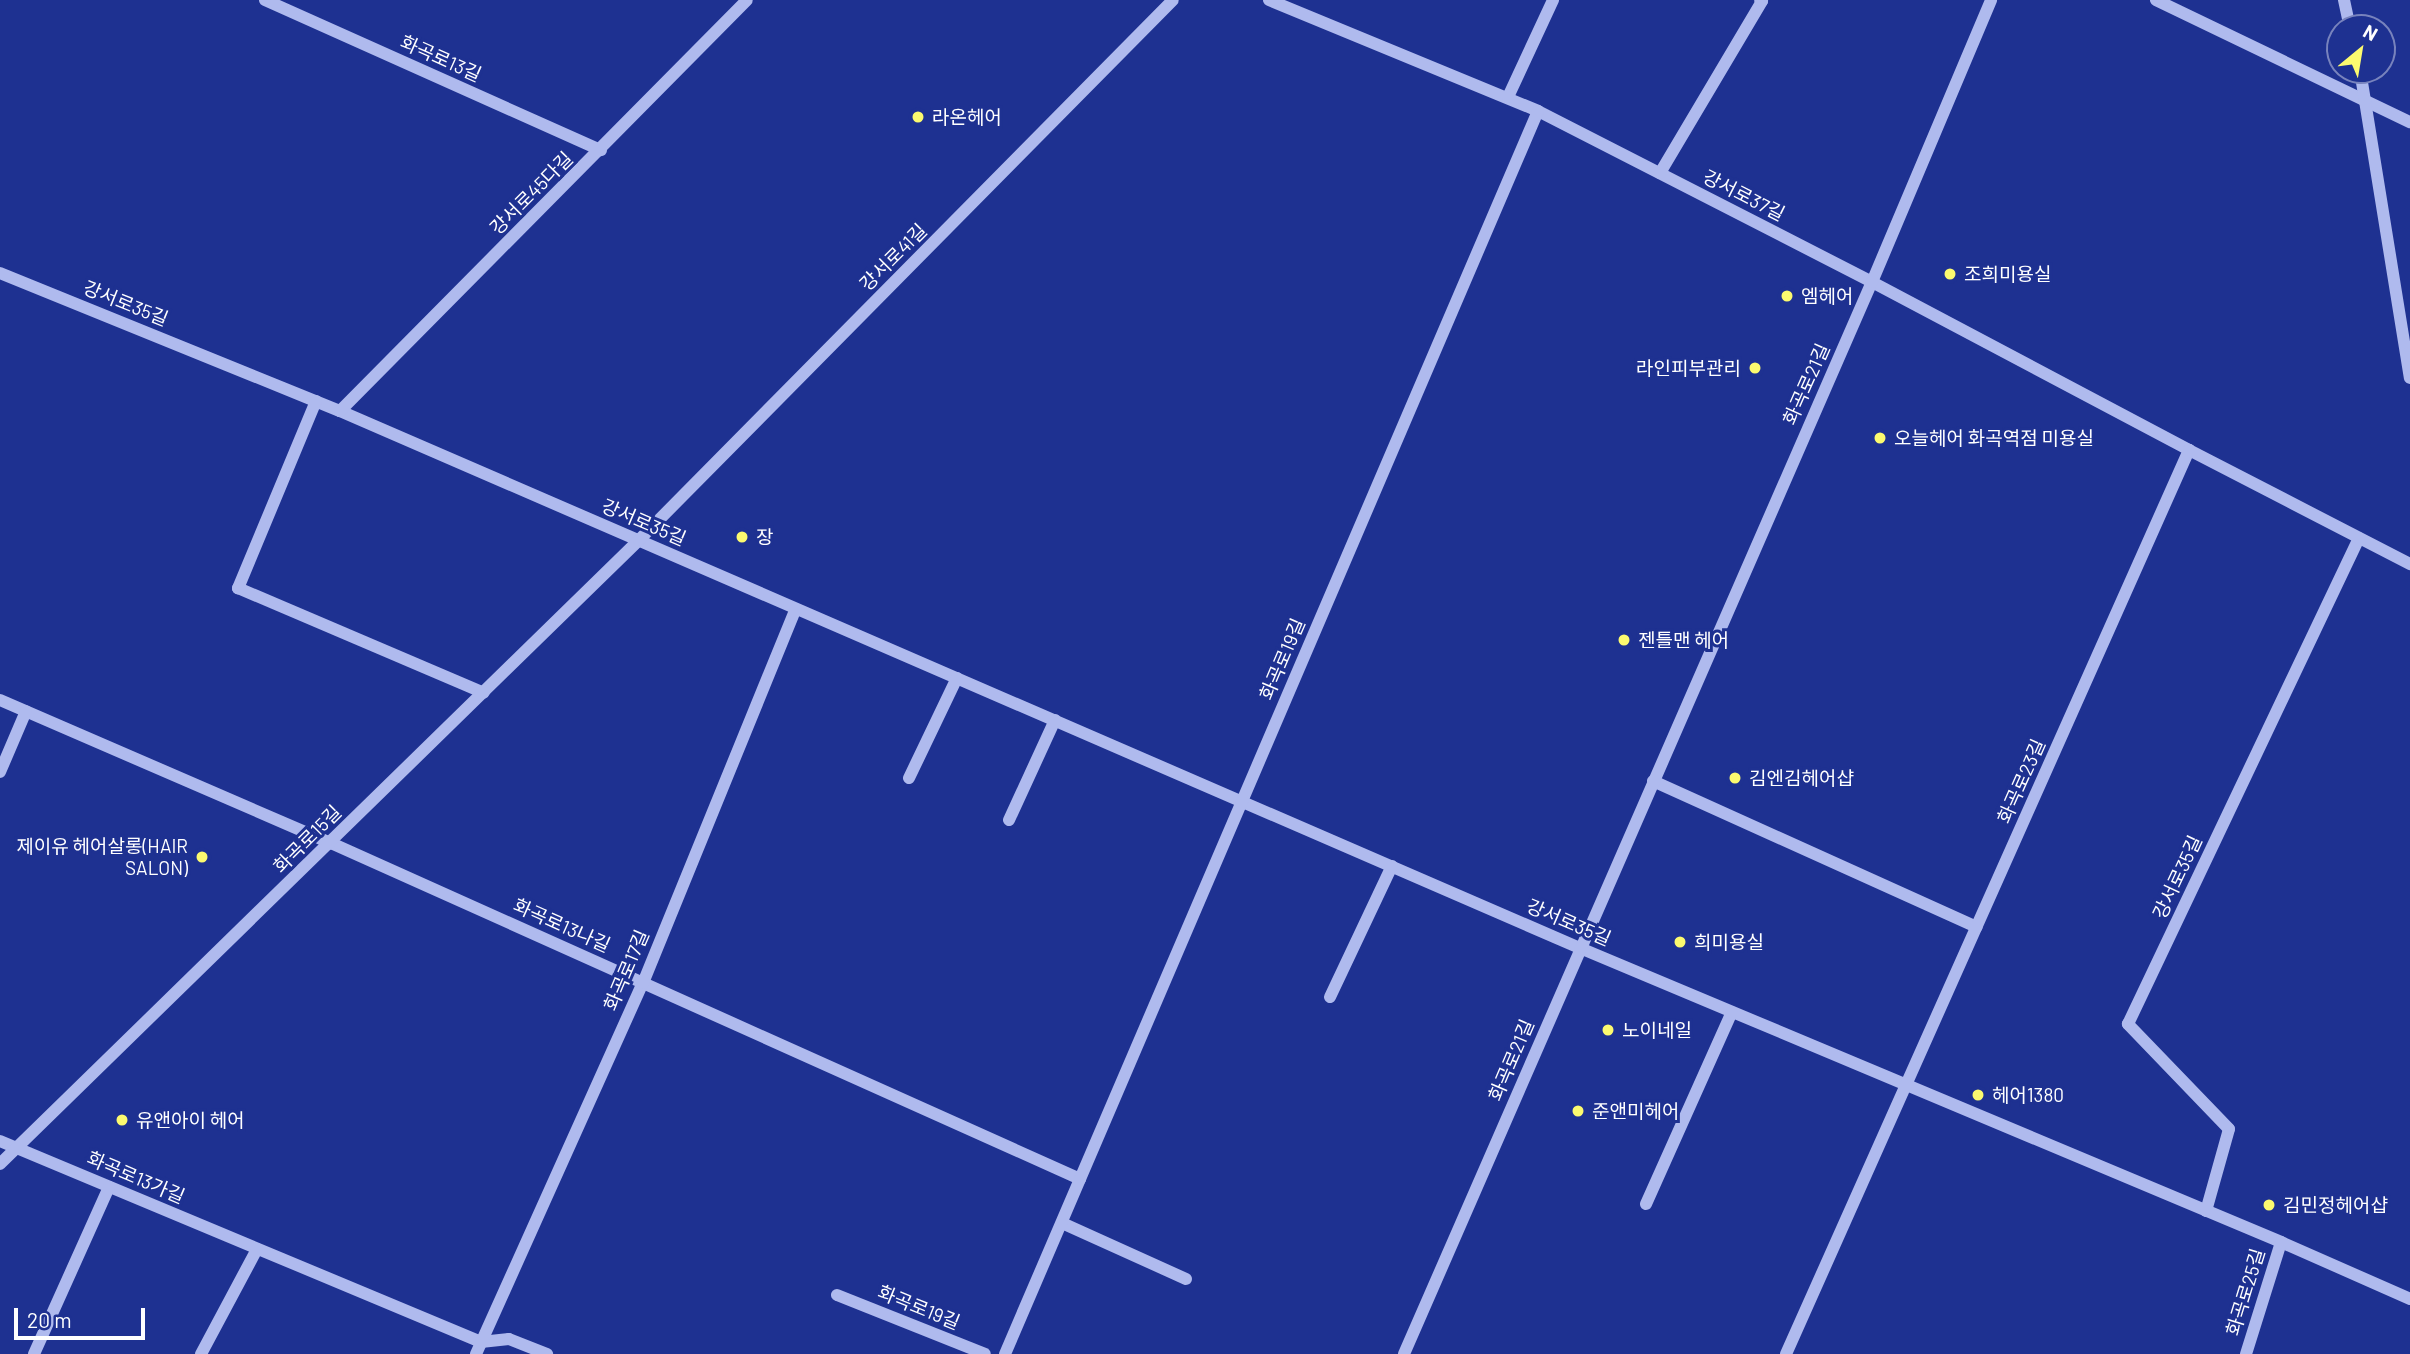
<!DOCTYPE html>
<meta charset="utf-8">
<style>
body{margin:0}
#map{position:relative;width:2410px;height:1354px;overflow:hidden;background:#1e3191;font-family:Barlow,"Noto Sans KR",sans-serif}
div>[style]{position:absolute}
.minor>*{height:12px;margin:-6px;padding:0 6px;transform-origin:6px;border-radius:6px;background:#afbaee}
.dots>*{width:19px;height:19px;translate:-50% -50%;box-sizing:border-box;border:4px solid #1e3191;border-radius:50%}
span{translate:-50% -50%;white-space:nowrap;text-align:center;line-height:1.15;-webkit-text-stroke:6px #1e3191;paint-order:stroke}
.street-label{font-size:19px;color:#fff}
.poi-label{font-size:19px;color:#fff}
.left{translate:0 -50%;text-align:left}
.right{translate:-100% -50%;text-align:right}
.north{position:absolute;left:2326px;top:14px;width:70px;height:70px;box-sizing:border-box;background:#1e3191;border:2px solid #7883bd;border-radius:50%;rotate:30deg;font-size:19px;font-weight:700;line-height:28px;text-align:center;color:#fff}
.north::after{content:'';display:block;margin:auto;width:24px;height:32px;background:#fcfa6f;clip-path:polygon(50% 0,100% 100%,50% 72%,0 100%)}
.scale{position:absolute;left:14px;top:1308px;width:131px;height:32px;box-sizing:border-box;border:4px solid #fff;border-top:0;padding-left:9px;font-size:21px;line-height:24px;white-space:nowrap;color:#fff;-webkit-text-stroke:5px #1e3191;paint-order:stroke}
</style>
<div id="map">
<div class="minor">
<i style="left:265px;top:0;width:368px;rotate:24.1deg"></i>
<i style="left:1269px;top:0;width:291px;rotate:22.4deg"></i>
<i style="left:1538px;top:111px;width:375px;rotate:27.1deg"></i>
<i style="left:1872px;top:282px;width:359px;rotate:27.9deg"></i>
<i style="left:2156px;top:0;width:282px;rotate:25.7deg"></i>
<i style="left:2344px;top:0;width:29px;rotate:78deg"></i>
<i style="left:2360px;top:70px;width:312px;rotate:80.8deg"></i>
<i style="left:1508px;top:97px;width:107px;rotate:-65.1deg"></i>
<i style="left:1660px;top:173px;width:200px;rotate:-59.3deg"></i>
<i style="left:1762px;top:1px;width:2px;rotate:-153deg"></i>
<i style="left:0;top:273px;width:367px;rotate:22.1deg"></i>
<i style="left:340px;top:411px;width:1351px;rotate:23.42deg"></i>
<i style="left:1580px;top:948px;width:760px;rotate:22.75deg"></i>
<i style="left:2281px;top:1242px;width:141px;rotate:23.8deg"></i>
<i style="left:316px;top:401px;width:203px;rotate:112.6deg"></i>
<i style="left:238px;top:588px;width:267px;rotate:23.1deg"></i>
<i style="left:340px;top:411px;width:578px;rotate:-45.28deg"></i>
<i style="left:0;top:700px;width:361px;rotate:23.4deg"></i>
<i style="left:331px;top:843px;width:821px;rotate:24.16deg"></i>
<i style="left:0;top:772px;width:66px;rotate:-66.9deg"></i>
<i style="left:909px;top:778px;width:111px;rotate:-64.4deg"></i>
<i style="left:1653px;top:781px;width:355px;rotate:24.3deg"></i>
<i style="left:1009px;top:820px;width:110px;rotate:-65.3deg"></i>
<i style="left:1330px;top:997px;width:145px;rotate:-64.7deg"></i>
<i style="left:0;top:1141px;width:521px;rotate:22.68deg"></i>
<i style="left:481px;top:1342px;width:28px;rotate:-6deg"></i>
<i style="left:509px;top:1339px;width:41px;rotate:21.5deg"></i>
<i style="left:0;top:1164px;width:893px;rotate:-44.32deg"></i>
<i style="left:639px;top:540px;width:759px;rotate:-45.32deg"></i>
<i style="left:1646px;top:1204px;width:210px;rotate:-65.9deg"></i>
<i style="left:2206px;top:1211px;width:85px;rotate:-74.3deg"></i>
<i style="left:2229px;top:1129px;width:146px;rotate:-133.9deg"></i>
<i style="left:2128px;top:1024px;width:538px;rotate:-64.58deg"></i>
<i style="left:1062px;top:1223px;width:136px;rotate:24.3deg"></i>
<i style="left:837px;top:1295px;width:159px;rotate:21.7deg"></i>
<i style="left:34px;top:1354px;width:183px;rotate:-65.8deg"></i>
<i style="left:201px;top:1354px;width:119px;rotate:-61.9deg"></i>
<i style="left:476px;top:1354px;width:407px;rotate:-65.8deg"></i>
<i style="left:643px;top:983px;width:404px;rotate:-67.8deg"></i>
<i style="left:1005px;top:1354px;width:1352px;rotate:-66.79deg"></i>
<i style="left:1404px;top:1354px;width:1170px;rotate:-66.42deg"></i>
<i style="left:1872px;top:282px;width:306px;rotate:-67.1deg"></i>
<i style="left:1786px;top:1354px;width:990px;rotate:-65.97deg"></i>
<i style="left:2189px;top:450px;width:249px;rotate:27.3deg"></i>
<i style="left:2246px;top:1354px;width:117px;rotate:-72.6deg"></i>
</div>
<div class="dots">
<i style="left:918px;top:117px;background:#fcfa6f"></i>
<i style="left:1950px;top:274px;background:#fcfa6f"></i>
<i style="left:1787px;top:296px;background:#fcfa6f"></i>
<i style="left:1755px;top:368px;background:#fcfa6f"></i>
<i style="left:1880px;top:438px;background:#fcfa6f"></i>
<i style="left:742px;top:537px;background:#fcfa6f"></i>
<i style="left:1624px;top:640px;background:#fcfa6f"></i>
<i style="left:1735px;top:778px;background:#fcfa6f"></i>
<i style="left:202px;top:857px;background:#fcfa6f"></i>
<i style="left:1680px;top:942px;background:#fcfa6f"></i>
<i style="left:1608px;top:1030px;background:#fcfa6f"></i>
<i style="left:1978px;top:1095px;background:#fcfa6f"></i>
<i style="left:1578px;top:1111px;background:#fcfa6f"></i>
<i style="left:122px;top:1120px;background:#fcfa6f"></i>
<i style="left:2269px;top:1205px;background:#fcfa6f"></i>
</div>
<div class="street-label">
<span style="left:441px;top:58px;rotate:24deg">화곡로13길</span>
<span style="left:531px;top:193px;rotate:-45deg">강서로45다길</span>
<span style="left:1744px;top:195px;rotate:27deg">강서로37길</span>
<span style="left:893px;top:257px;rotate:-45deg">강서로41길</span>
<span style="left:126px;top:303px;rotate:22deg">강서로35길</span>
<span style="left:1806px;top:384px;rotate:-66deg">화곡로21길</span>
<span style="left:644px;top:522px;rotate:23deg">강서로35길</span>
<span style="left:1282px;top:659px;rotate:-67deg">화곡로19길</span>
<span style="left:2021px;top:781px;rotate:-66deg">화곡로23길</span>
<span style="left:307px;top:839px;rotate:-45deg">화곡로15길</span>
<span style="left:2177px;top:877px;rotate:-65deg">강서로35길</span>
<span style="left:1569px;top:922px;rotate:23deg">강서로35길</span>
<span style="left:562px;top:925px;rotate:24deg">화곡로13나길</span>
<span style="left:626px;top:970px;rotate:-67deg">화곡로17길</span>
<span style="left:1511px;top:1060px;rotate:-67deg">화곡로21길</span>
<span style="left:136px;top:1177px;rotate:23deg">화곡로13가길</span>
<span style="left:2245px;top:1292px;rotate:-73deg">화곡로25길</span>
<span style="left:919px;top:1307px;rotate:22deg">화곡로19길</span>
</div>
<div class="poi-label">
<span class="left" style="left:932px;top:117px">라온헤어</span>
<span class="left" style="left:1964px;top:274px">조희미용실</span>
<span class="left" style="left:1801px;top:296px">엠헤어</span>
<span class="right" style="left:1741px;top:368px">라인피부관리</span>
<span class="left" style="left:1894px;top:438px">오늘헤어 화곡역점 미용실</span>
<span class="left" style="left:756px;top:537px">장</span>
<span class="left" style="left:1638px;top:640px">젠틀맨 헤어</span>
<span class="left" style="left:1749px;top:778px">김엔김헤어샵</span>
<span class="right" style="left:188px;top:857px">제이유 헤어살롱(HAIR<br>SALON)</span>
<span class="left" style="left:1694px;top:942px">희미용실</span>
<span class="left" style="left:1622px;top:1030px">노이네일</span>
<span class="left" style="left:1992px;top:1095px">헤어1380</span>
<span class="left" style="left:1592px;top:1111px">준앤미헤어</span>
<span class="left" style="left:136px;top:1120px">유앤아이 헤어</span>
<span class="left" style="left:2283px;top:1205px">김민정헤어샵</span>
</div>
<div class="north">N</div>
<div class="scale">20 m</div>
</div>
